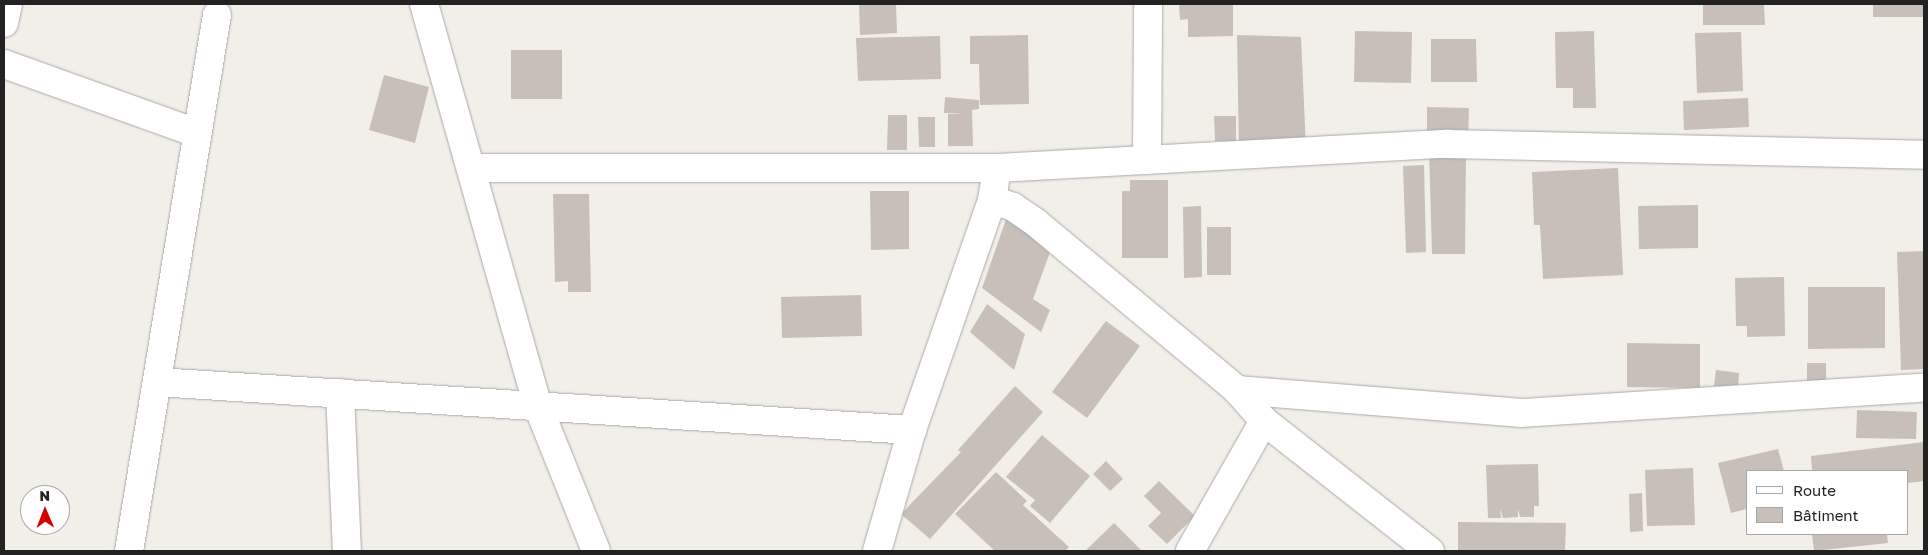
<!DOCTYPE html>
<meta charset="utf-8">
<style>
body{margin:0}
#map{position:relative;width:1928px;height:555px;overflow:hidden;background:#f2efe9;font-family:"Golos Text",sans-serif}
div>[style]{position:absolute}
.building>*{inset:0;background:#c7bfb8}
.roads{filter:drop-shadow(0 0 1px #a9a9a9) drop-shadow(0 0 1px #a9a9a9)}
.minor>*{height:28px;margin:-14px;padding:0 14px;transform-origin:14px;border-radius:14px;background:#fff}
span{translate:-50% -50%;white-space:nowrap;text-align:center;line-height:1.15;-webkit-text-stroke:4px #fff;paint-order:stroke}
.frame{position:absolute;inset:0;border:5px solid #222;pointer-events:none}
.legend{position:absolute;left:1746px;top:470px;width:162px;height:65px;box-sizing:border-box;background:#fff;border:1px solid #a7a7a7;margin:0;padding:6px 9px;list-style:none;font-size:15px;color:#222}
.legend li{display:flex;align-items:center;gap:10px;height:25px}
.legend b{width:25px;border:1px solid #a7a7a7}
.north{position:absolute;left:20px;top:485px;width:50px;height:50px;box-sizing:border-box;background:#fff;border:1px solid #a7a7a7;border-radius:50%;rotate:359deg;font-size:14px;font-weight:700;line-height:20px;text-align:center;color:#222}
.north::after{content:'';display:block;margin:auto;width:18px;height:22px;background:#d40000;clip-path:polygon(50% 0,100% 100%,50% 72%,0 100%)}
</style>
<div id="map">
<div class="building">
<i style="clip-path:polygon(859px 4px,896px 4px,897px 33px,860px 35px)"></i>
<i style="clip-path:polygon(1179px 4px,1233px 4px,1233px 36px,1188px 37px,1188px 19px,1180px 20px)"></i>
<i style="clip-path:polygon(1703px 4px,1764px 4px,1765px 25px,1703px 25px)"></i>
<i style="clip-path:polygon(1873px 4px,1924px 4px,1924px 17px,1873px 17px)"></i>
<i style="clip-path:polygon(1355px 31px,1412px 32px,1411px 83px,1354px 82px)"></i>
<i style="clip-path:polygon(1594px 31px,1596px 108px,1573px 108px,1573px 88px,1556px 88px,1555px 32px)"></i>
<i style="clip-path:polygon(1741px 32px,1743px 91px,1697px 93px,1695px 33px)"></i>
<i style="clip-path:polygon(1028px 35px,1029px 104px,980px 105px,979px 64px,970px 64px,970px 36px)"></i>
<i style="clip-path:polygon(1237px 35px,1301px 37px,1306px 149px,1239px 151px)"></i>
<i style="clip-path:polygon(940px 36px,941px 79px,858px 81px,856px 38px)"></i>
<i style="clip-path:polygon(1431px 39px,1476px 39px,1477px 82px,1431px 82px)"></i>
<i style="clip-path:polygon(511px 50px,562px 50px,562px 99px,511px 99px)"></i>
<i style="clip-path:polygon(384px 75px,429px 87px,415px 143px,369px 130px)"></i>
<i style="clip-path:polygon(945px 97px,979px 100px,979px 109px,972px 110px,973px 146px,948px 146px,948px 114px,963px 113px,944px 113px)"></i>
<i style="clip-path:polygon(1748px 98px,1749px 127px,1684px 130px,1683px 101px)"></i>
<i style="clip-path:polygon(1427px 107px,1469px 108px,1468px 139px,1427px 139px)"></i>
<i style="clip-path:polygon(888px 115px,907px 115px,907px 150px,887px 150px)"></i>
<i style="clip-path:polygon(1214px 116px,1236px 116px,1236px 141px,1215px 141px)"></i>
<i style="clip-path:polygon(918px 117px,935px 117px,935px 147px,919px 147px)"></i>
<i style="clip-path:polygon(1429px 150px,1466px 150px,1465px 254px,1432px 254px)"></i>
<i style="clip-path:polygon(1424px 165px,1426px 252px,1406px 253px,1403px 166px)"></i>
<i style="clip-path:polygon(1618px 168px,1623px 275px,1543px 279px,1540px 225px,1534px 225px,1532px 172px)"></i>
<i style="clip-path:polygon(1130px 180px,1168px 180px,1168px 258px,1122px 258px,1122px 191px,1130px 191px)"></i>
<i style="clip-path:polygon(870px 191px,909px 191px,909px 249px,871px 250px)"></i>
<i style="clip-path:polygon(553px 194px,589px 194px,591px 292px,568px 292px,568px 281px,555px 282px)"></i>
<i style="clip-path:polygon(1698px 205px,1698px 248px,1639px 249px,1638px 206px)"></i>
<i style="clip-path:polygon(1201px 206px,1202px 277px,1184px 278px,1183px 207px)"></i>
<i style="clip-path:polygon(1009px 211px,1053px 244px,1033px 299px,1050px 310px,1041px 332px,982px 288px)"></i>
<i style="clip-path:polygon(1207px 227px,1231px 227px,1231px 275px,1207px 275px)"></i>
<i style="clip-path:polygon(1924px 251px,1924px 369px,1901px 370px,1897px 252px)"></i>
<i style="clip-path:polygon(1784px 277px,1785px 336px,1747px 337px,1747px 326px,1736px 326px,1735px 278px)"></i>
<i style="clip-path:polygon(1808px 287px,1885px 287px,1885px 348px,1808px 349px)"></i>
<i style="clip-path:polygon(861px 295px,862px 336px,782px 338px,781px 297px)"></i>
<i style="clip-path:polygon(987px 304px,1025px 334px,1014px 370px,970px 332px)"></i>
<i style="clip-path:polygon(1106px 321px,1140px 346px,1087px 418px,1052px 392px)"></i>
<i style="clip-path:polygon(1627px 343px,1700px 344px,1700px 388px,1627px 387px)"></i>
<i style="clip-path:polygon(1807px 363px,1826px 363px,1826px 383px,1807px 384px)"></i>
<i style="clip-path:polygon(1716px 370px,1739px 373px,1738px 389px,1714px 386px)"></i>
<i style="clip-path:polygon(1015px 386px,1043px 412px,930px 539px,901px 514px,961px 452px,958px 450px)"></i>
<i style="clip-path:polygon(1857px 410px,1917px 412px,1916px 439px,1856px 438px)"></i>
<i style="clip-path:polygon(1042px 435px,1090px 476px,1050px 523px,1030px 506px,1035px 500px,1006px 477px)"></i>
<i style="clip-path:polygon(1924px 442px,1924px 481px,1907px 483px,1907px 471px,1812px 471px,1811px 456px)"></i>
<i style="clip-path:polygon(1778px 449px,1784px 471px,1747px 471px,1747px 509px,1731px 513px,1718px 463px)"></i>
<i style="clip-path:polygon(1106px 461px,1123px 479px,1110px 491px,1093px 474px)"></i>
<i style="clip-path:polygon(1538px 464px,1539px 506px,1534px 506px,1534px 517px,1520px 517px,1518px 509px,1518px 517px,1503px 518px,1500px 508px,1501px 518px,1488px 518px,1486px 465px)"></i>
<i style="clip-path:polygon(1693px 468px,1695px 525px,1647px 526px,1645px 470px)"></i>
<i style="clip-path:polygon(996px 472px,1027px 501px,1023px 505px,1069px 547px,1065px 551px,995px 551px,955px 514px)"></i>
<i style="clip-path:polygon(1159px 481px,1195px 516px,1167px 544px,1148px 526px,1161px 513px,1144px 496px)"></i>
<i style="clip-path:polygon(1642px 493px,1643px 531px,1630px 532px,1629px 494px)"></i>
<i style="clip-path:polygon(1458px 522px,1566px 523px,1565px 551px,1458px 551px)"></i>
<i style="clip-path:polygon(1114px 523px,1142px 551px,1085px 551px)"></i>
<i style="clip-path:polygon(1812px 534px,1887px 534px,1888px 543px,1814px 551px)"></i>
</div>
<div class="roads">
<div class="minor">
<i style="left:424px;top:4px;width:416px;rotate:74.2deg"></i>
<i style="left:537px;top:404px;width:158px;rotate:68.1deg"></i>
<i style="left:4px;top:23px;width:19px;rotate:-78deg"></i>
<i style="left:4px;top:64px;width:205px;rotate:19.7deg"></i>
<i style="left:1147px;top:160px;width:156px;rotate:-89.6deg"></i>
<i style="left:472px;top:168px;width:525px"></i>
<i style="left:997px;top:168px;width:451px;rotate:-3.1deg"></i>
<i style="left:1447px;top:144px;width:477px;rotate:1.3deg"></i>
<i style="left:992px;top:200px;width:22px;rotate:18deg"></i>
<i style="left:1013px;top:207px;width:27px;rotate:34deg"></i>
<i style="left:1035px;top:222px;width:263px;rotate:39.7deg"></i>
<i style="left:1237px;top:390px;width:41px;rotate:48.9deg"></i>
<i style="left:1264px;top:421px;width:211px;rotate:38.1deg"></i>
<i style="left:157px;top:382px;width:757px;rotate:3.64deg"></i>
<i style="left:1237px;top:390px;width:286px;rotate:4.6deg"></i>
<i style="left:1522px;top:413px;width:403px;rotate:-3.6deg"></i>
<i style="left:340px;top:393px;width:158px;rotate:87.5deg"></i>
<i style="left:129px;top:551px;width:543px;rotate:-80.68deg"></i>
<i style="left:877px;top:551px;width:126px;rotate:-73.9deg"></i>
<i style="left:912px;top:430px;width:244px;rotate:-70.8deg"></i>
<i style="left:992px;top:200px;width:18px;rotate:-81deg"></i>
<i style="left:1190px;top:551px;width:150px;rotate:-60.4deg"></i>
</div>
</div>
<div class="frame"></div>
<ul class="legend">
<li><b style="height:6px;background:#fff"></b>Route</li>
<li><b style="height:14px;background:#c7bfb8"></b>Bâtiment</li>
</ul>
<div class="north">N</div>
</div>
